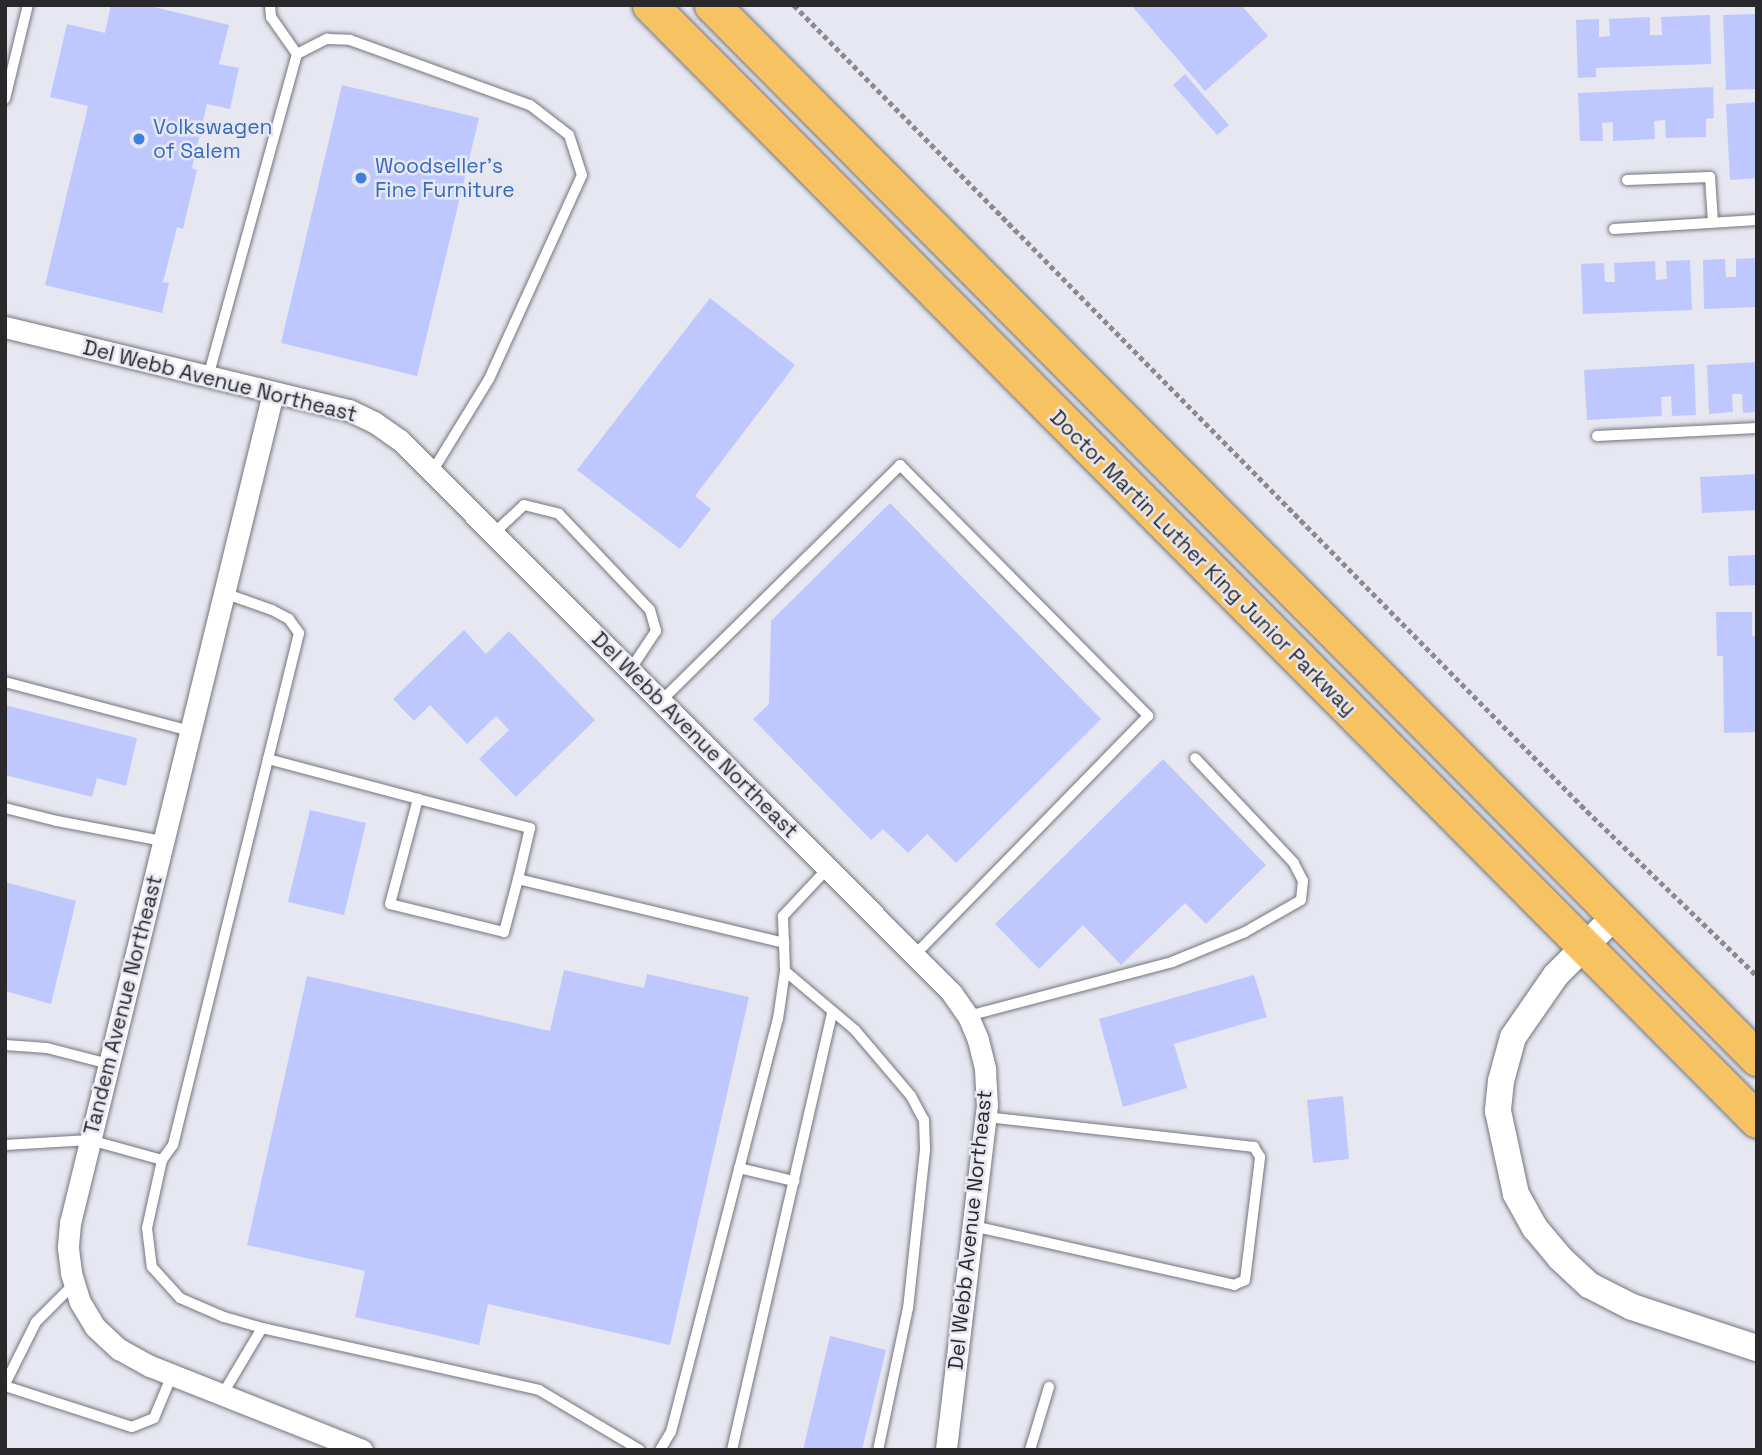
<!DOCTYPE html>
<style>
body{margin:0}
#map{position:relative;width:1762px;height:1455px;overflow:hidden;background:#e6e7f0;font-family:"Space Grotesk",sans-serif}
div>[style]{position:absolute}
.building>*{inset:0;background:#bfc8fe}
.path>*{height:4.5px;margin-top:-2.25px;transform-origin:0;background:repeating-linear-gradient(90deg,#8a8a90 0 5px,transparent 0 8.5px)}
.roads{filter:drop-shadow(0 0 2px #74757d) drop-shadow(0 0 2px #74757d)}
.service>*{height:10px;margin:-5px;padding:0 5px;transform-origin:5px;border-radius:5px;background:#fff}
.minor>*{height:21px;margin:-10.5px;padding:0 10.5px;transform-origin:10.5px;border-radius:10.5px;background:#fff}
.tertiary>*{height:26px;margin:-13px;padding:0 13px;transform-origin:13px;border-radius:13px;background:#fff}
.trunk>*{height:35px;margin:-17.5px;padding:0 17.5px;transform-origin:17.5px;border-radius:17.5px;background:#f6c262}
.dots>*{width:19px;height:19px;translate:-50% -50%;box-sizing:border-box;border:4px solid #e6e7f0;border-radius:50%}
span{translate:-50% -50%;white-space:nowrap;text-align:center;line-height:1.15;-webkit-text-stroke:5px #e6e7f0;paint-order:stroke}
.shop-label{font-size:21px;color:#366cbe}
.left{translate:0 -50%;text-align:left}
.street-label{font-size:21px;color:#29292c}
.frame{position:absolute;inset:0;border:7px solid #29292c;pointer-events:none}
</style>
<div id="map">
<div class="building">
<i style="clip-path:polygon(111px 5px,145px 5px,229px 25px,219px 64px,239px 68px,230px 109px,207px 104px,192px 168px,197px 170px,183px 229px,177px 227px,163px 282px,169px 283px,162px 313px,45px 285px,88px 106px,50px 97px,67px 24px,105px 33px)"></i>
<i style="clip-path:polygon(1131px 5px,1241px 5px,1268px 36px,1205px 91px)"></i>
<i style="clip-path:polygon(1757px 14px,1757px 89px,1726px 90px,1723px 15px)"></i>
<i style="clip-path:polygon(1710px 15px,1711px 64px,1596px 68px,1596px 77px,1578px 78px,1576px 20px,1599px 19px,1599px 37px,1610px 36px,1609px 19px,1650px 17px,1650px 35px,1662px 35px,1661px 17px)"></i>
<i style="clip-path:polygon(1185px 74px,1229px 125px,1217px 135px,1173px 85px)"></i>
<i style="clip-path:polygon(342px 85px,479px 118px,417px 376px,281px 343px)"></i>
<i style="clip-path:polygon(1713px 87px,1714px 118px,1706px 119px,1706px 137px,1666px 138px,1665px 120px,1654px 121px,1655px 139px,1613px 141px,1613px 122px,1602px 123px,1603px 141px,1580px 141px,1578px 93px)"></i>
<i style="clip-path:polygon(1757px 102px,1757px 178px,1730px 180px,1726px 104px)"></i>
<i style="clip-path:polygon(1757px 258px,1757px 307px,1704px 309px,1703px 260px,1725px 259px,1726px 277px,1736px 277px,1736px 259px)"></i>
<i style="clip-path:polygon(1690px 260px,1692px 310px,1583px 314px,1581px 264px,1604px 263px,1605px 282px,1615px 282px,1614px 263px,1655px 261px,1656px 280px,1667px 279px,1666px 261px)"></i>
<i style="clip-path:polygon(710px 298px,795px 365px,695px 496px,711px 509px,680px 549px,577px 470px)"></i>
<i style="clip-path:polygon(1757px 362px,1757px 412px,1743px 413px,1742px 394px,1732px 394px,1733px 412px,1709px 414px,1707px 365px)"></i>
<i style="clip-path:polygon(1694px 364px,1696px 415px,1672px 416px,1671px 396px,1661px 397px,1662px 416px,1587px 420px,1584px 370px)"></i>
<i style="clip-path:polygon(1757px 474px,1757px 510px,1702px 513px,1700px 477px)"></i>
<i style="clip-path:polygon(890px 503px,1101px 719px,956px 863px,927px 834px,908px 853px,883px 829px,871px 840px,753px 719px,769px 704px,771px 621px)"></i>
<i style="clip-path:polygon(1757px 555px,1757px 585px,1729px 586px,1728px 556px)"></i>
<i style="clip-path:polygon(1716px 612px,1752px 612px,1752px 636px,1757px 636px,1757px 732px,1724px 733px,1723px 656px,1717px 656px)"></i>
<i style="clip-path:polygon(464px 630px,486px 654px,509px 631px,595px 720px,516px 797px,479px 759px,509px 730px,496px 716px,467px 744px,430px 705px,414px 721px,393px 699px)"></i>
<i style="clip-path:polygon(5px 705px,137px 738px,126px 786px,97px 778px,92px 797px,5px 775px)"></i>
<i style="clip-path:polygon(1163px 759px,1266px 865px,1206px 924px,1185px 903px,1121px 965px,1083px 925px,1039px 969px,995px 924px)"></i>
<i style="clip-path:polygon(310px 810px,366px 823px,344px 915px,288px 902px)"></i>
<i style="clip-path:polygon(5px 882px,76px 901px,51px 1004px,5px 991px)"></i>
<i style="clip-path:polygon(564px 970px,644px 988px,647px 974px,749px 997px,670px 1345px,488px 1304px,479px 1345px,355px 1317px,365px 1271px,247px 1245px,307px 976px,550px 1031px)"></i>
<i style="clip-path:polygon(1254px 975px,1267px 1017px,1174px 1044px,1187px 1088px,1123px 1107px,1099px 1019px)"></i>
<i style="clip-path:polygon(1343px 1096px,1349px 1159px,1313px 1163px,1307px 1100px)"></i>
<i style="clip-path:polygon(830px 1336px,886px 1350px,862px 1450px,803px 1450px)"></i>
</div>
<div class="path">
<i style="left:794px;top:5px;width:1131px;rotate:45.47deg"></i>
<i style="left:1587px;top:811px;width:237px;rotate:44.1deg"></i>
</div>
<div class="roads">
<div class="service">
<i style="left:270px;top:5px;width:12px;rotate:85deg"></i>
<i style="left:271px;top:17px;width:45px;rotate:54.9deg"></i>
<i style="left:5px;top:99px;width:97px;rotate:-76.3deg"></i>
<i style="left:1627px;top:180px;width:83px;rotate:-2.1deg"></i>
<i style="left:1710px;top:177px;width:45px;rotate:86.2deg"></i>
<i style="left:1614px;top:229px;width:143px;rotate:-3.6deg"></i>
<i style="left:208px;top:377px;width:335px;rotate:-74.6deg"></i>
<i style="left:297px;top:54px;width:34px;rotate:-27deg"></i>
<i style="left:327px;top:39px;width:23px;rotate:2deg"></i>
<i style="left:350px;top:40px;width:191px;rotate:19.9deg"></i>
<i style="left:530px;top:105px;width:49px;rotate:37.6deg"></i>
<i style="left:569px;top:135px;width:42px;rotate:72deg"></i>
<i style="left:582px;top:175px;width:224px;rotate:114.5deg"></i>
<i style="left:489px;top:379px;width:109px;rotate:121.5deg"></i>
<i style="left:1597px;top:436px;width:160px;rotate:-2.9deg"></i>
<i style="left:494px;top:533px;width:41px;rotate:-43deg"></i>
<i style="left:524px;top:505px;width:36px;rotate:14deg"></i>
<i style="left:559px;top:514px;width:132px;rotate:46.5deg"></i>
<i style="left:650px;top:610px;width:22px;rotate:74deg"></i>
<i style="left:656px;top:631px;width:47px;rotate:123.7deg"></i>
<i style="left:5px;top:682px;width:191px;rotate:14.8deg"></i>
<i style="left:661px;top:701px;width:336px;rotate:-44.6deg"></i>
<i style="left:900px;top:465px;width:353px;rotate:45.3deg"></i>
<i style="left:1148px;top:716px;width:334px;rotate:134.3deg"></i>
<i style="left:268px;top:759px;width:155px;rotate:14.9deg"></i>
<i style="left:5px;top:808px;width:54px;rotate:14deg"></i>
<i style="left:57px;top:821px;width:108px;rotate:10.7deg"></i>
<i style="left:518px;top:879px;width:55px;rotate:104.8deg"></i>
<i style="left:504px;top:932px;width:117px;rotate:-166.2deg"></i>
<i style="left:390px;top:904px;width:109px;rotate:-75.1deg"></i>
<i style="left:418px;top:799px;width:116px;rotate:14.5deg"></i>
<i style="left:530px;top:828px;width:52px;rotate:103.2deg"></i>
<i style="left:518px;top:879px;width:274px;rotate:13.5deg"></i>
<i style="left:785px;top:971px;width:92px;rotate:40.1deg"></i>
<i style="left:855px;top:1030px;width:87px;rotate:49.7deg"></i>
<i style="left:911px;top:1096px;width:27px;rotate:62deg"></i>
<i style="left:924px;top:1120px;width:30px;rotate:88deg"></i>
<i style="left:925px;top:1150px;width:159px;rotate:96.1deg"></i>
<i style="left:908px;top:1308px;width:145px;rotate:101.9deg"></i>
<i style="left:968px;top:1016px;width:211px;rotate:-14.8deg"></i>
<i style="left:1172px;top:962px;width:79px;rotate:-22.3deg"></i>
<i style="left:1245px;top:932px;width:64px;rotate:-29.7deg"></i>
<i style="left:1301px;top:900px;width:19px;rotate:-84deg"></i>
<i style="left:1303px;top:881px;width:20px;rotate:-117deg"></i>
<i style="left:1294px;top:863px;width:144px;rotate:-133.3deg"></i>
<i style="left:5px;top:1045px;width:42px;rotate:4.1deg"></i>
<i style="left:47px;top:1048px;width:64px;rotate:14.5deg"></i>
<i style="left:5px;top:1145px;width:85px;rotate:-3.4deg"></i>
<i style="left:90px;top:1140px;width:75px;rotate:15.5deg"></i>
<i style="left:162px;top:1160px;width:19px;rotate:-54deg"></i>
<i style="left:173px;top:1145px;width:527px;rotate:-76.17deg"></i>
<i style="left:299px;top:633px;width:17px;rotate:-126deg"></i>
<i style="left:289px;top:619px;width:19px;rotate:-152deg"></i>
<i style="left:272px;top:610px;width:51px;rotate:-160.5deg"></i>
<i style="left:162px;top:1160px;width:70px;rotate:102.4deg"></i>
<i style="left:147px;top:1228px;width:39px;rotate:83deg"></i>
<i style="left:152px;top:1267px;width:42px;rotate:47.9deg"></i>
<i style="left:180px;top:1298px;width:48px;rotate:23.4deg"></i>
<i style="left:224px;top:1317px;width:40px;rotate:16deg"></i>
<i style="left:262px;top:1328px;width:78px;rotate:120.8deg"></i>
<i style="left:739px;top:1168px;width:57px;rotate:13.3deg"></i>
<i style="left:973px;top:1226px;width:268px;rotate:12.7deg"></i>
<i style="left:1234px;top:1285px;width:12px;rotate:-24deg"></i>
<i style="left:1245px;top:1280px;width:124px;rotate:-83deg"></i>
<i style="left:1260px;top:1157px;width:12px;rotate:-121deg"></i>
<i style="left:1254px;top:1147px;width:270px;rotate:-173.6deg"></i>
<i style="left:262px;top:1328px;width:284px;rotate:12.6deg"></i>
<i style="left:539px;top:1390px;width:117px;rotate:30.7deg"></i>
<i style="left:5px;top:1384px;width:69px;rotate:-63.4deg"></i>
<i style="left:36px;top:1322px;width:54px;rotate:-45deg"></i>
<i style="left:5px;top:1386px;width:133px;rotate:17.9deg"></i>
<i style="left:132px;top:1427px;width:24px;rotate:-22deg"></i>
<i style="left:154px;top:1418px;width:47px;rotate:-67.3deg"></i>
<i style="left:660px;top:1450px;width:21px;rotate:-59deg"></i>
<i style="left:671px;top:1432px;width:427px;rotate:-75.5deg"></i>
<i style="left:778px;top:1019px;width:49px;rotate:-81.7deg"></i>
<i style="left:785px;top:971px;width:55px;rotate:-92.1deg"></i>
<i style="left:783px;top:916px;width:66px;rotate:-46.8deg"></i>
<i style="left:732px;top:1450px;width:448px;rotate:-77.1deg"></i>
<i style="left:1030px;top:1450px;width:66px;rotate:-73.2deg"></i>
</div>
<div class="minor">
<i style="left:5px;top:327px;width:354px;rotate:13.6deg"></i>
<i style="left:349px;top:410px;width:28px;rotate:26deg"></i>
<i style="left:374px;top:422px;width:32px;rotate:35deg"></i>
<i style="left:400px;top:440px;width:780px;rotate:45.05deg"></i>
<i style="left:951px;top:992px;width:29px;rotate:55deg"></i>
<i style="left:968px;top:1016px;width:26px;rotate:67deg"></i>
<i style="left:978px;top:1040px;width:30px;rotate:76deg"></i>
<i style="left:985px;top:1069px;width:36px;rotate:87deg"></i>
<i style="left:987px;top:1105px;width:347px;rotate:96.8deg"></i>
<i style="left:273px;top:393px;width:854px;rotate:103.74deg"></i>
<i style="left:70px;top:1223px;width:25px;rotate:95deg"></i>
<i style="left:68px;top:1248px;width:25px;rotate:83deg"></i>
<i style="left:71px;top:1273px;width:30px;rotate:73deg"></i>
<i style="left:80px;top:1302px;width:29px;rotate:59deg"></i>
<i style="left:95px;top:1327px;width:33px;rotate:43deg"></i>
<i style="left:119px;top:1349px;width:35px;rotate:29deg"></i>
<i style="left:150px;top:1366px;width:228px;rotate:21.6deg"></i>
</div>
<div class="tertiary">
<i style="left:1616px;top:915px;width:85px;rotate:135deg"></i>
<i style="left:1556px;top:975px;width:75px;rotate:124.7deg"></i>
<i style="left:1513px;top:1037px;width:46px;rotate:105.3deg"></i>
<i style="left:1501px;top:1081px;width:30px;rotate:96deg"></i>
<i style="left:1498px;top:1111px;width:85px;rotate:77.8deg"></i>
<i style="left:1516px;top:1194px;width:39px;rotate:61deg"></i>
<i style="left:1535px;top:1228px;width:39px;rotate:50deg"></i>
<i style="left:1560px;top:1258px;width:40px;rotate:43deg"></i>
<i style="left:1589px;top:1285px;width:48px;rotate:27.1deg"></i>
<i style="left:1632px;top:1307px;width:132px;rotate:18.2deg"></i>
</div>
<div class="trunk">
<i style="left:650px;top:5px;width:1571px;rotate:45.21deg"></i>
<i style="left:712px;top:5px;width:1484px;rotate:45.22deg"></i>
</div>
</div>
<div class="dots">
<i style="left:139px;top:139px;background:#3f7fe0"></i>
<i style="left:361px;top:178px;background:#3f7fe0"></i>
</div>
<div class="shop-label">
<span class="left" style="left:153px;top:139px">Volkswagen<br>of Salem</span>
<span class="left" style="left:375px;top:178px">Woodseller's<br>Fine Furniture</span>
</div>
<div class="street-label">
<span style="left:220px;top:381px;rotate:14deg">Del Webb Avenue Northeast</span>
<span style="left:1203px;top:563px;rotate:45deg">Doctor Martin Luther King Junior Parkway</span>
<span style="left:695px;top:735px;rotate:45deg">Del Webb Avenue Northeast</span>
<span style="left:123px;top:1005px;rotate:-76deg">Tandem Avenue Northeast</span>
<span style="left:970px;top:1230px;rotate:-84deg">Del Webb Avenue Northeast</span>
</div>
<div class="frame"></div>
</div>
